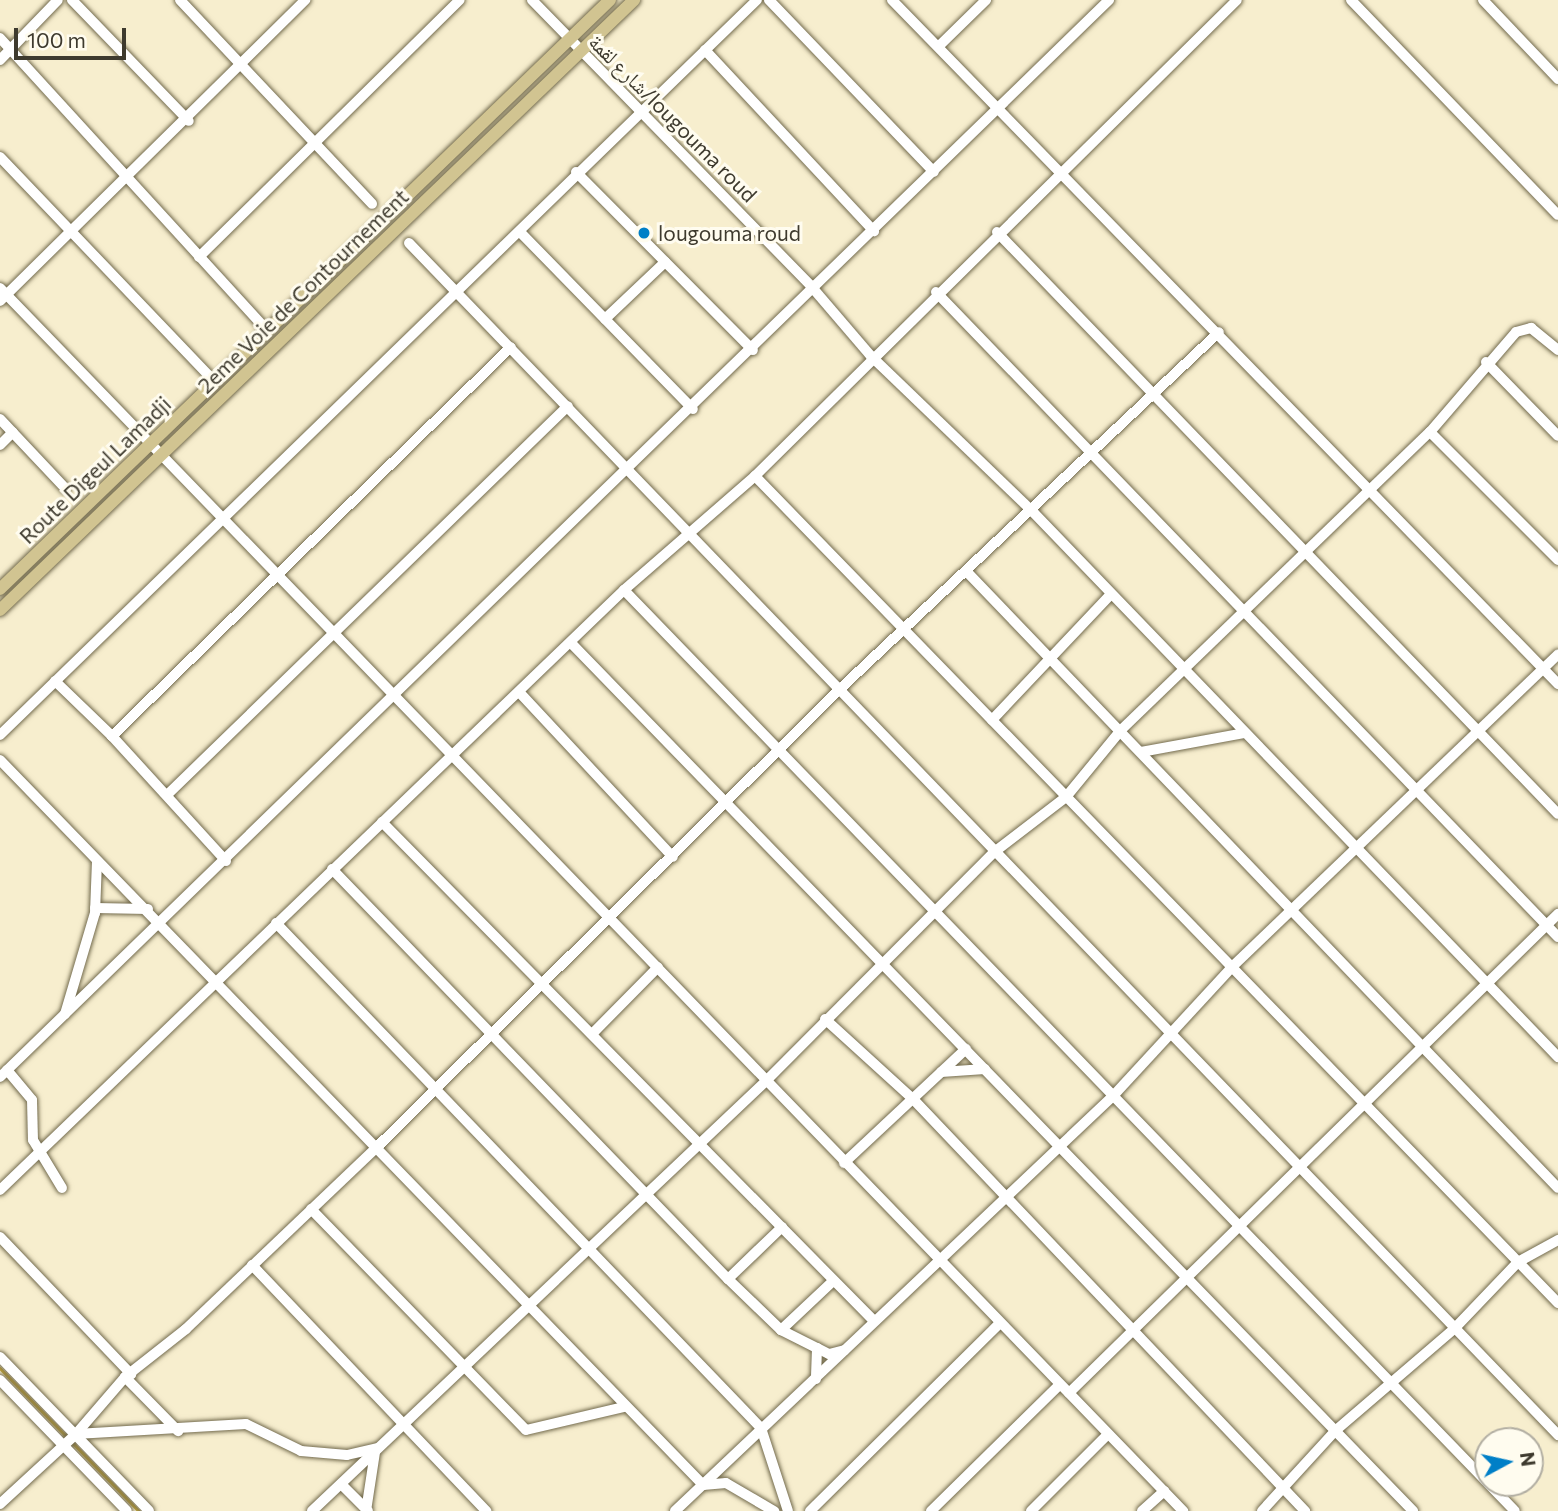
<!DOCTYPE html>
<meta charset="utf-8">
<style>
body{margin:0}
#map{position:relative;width:1558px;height:1511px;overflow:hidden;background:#f7eece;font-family:Commissioner,"Noto Naskh Arabic",sans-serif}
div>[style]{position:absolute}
.stream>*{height:2.5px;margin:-1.25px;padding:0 1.25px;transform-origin:1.25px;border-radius:1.25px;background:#bda136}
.roads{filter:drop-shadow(0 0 2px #726a4d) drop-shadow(0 0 2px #726a4d)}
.minor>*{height:10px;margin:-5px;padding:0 5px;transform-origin:5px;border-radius:5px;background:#fff}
.major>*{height:12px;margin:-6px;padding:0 6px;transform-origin:6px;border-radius:6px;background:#d1c491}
.dots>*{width:19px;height:19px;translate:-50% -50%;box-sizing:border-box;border:4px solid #fffcef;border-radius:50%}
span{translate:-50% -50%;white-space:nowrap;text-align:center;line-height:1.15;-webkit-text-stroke:6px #fffcef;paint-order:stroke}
.street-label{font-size:21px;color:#3e3a2e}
.poi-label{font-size:21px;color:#3e3a2e}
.left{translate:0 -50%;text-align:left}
.north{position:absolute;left:1474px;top:1427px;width:70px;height:70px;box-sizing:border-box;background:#fffcef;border:2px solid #b2aea2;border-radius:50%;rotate:82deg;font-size:19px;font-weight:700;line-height:28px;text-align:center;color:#3e3a2e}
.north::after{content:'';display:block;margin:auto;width:24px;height:32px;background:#007fc7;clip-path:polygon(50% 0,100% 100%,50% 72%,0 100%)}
.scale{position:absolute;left:14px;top:28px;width:112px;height:32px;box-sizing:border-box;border:4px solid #3e3a2e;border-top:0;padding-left:9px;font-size:21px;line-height:24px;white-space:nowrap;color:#3e3a2e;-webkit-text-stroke:5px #fffcef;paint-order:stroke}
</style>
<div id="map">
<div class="stream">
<i style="left:0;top:1368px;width:98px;rotate:45.8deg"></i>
<i style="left:73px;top:1443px;width:95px;rotate:45.9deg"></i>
</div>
<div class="roads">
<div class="minor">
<i style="left:72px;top:0;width:168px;rotate:46deg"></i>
<i style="left:180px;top:0;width:280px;rotate:46.7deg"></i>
<i style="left:532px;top:0;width:400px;rotate:45.7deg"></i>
<i style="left:811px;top:286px;width:92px;rotate:49.4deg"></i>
<i style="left:871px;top:356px;width:225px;rotate:43.9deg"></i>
<i style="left:1033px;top:512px;width:757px;rotate:46.07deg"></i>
<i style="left:769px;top:0;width:238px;rotate:46.2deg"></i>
<i style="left:892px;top:0;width:955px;rotate:45.76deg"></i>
<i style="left:1351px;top:0;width:298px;rotate:46.1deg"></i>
<i style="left:1483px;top:0;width:109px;rotate:46.5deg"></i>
<i style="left:0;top:38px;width:397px;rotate:47.6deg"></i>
<i style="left:939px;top:46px;width:66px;rotate:-44.4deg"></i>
<i style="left:705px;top:50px;width:248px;rotate:47deg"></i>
<i style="left:0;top:60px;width:83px;rotate:-46deg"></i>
<i style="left:0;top:157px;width:311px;rotate:46.3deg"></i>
<i style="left:576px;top:172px;width:251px;rotate:45.2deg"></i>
<i style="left:997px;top:232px;width:808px;rotate:46.05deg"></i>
<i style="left:521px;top:233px;width:246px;rotate:45.7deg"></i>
<i style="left:409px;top:243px;width:1656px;rotate:46.05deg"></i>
<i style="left:199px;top:257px;width:366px;rotate:-44.6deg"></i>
<i style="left:0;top:288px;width:1702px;rotate:45.95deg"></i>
<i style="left:936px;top:292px;width:896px;rotate:46.04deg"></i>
<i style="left:0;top:301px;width:429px;rotate:-44.6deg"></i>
<i style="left:605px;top:319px;width:83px;rotate:-43.5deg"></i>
<i style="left:1486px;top:362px;width:103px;rotate:45.8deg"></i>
<i style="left:0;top:419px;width:96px;rotate:46.7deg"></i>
<i style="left:1430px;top:432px;width:181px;rotate:45deg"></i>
<i style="left:0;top:445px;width:18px;rotate:-45deg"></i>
<i style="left:755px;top:476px;width:1153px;rotate:45.84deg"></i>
<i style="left:968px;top:573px;width:852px;rotate:46.19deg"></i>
<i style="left:624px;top:590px;width:1281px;rotate:45.95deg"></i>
<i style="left:572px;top:644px;width:1208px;rotate:45.87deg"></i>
<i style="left:55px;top:681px;width:79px;rotate:44deg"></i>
<i style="left:520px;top:693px;width:224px;rotate:47deg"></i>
<i style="left:992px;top:720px;width:173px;rotate:-46.6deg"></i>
<i style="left:0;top:735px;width:1055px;rotate:-44.16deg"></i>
<i style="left:1141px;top:752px;width:106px;rotate:-10.4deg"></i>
<i style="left:0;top:760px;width:1010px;rotate:45.88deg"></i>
<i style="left:703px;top:1485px;width:23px;rotate:-5deg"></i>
<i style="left:726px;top:1483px;width:56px;rotate:30.3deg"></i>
<i style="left:168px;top:794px;width:557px;rotate:-44.13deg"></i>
<i style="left:382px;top:822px;width:701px;rotate:45.4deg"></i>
<i style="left:226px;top:861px;width:169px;rotate:-132.4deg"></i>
<i style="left:112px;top:736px;width:557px;rotate:-44.27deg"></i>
<i style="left:332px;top:869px;width:570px;rotate:46deg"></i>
<i style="left:728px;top:1279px;width:74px;rotate:43.9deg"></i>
<i style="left:781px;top:1330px;width:40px;rotate:26.6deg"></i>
<i style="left:817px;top:1348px;width:31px;rotate:92deg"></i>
<i style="left:95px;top:908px;width:53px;rotate:1.1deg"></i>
<i style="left:276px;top:923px;width:700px;rotate:46.16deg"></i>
<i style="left:761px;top:1428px;width:87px;rotate:72deg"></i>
<i style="left:65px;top:1014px;width:105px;rotate:-73.5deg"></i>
<i style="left:95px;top:913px;width:52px;rotate:-87.8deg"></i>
<i style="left:825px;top:1019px;width:119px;rotate:42.3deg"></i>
<i style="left:913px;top:1099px;width:569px;rotate:46.42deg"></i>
<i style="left:594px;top:1032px;width:91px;rotate:-45.4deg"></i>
<i style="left:7px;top:1070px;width:39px;rotate:50deg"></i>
<i style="left:32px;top:1100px;width:40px;rotate:88.6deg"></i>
<i style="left:33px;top:1140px;width:56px;rotate:58.9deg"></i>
<i style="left:941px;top:1072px;width:44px;rotate:-3.9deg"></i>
<i style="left:0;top:1077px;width:1546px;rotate:-44.16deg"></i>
<i style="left:844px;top:1163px;width:167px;rotate:-43.1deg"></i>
<i style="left:0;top:1190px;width:866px;rotate:-43.88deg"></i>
<i style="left:624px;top:590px;width:174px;rotate:-41deg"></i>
<i style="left:755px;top:476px;width:677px;rotate:-44.64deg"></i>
<i style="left:311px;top:1209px;width:308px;rotate:45.8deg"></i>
<i style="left:526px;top:1430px;width:101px;rotate:-13.2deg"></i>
<i style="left:0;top:1237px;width:190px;rotate:46.3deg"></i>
<i style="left:252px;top:1265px;width:340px;rotate:46.4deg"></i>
<i style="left:728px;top:1279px;width:75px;rotate:-43.9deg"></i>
<i style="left:781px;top:1330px;width:71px;rotate:-43.3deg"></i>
<i style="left:817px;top:1348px;width:13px;rotate:27deg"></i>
<i style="left:829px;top:1354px;width:16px;rotate:-14deg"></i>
<i style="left:0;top:1357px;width:214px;rotate:45.9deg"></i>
<i style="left:125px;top:1377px;width:76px;rotate:45.5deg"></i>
<i style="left:0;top:1380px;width:182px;rotate:45.9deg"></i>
<i style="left:1069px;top:1393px;width:685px;rotate:-44.41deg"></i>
<i style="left:76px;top:1434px;width:170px;rotate:-3.4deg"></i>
<i style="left:246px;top:1424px;width:61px;rotate:26.1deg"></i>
<i style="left:301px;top:1451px;width:46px;rotate:5deg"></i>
<i style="left:347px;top:1455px;width:31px;rotate:-13deg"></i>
<i style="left:341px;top:1484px;width:38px;rotate:45deg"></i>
<i style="left:0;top:1504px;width:103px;rotate:-42.6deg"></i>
<i style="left:76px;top:1434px;width:75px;rotate:-49.3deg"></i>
<i style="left:125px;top:1377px;width:78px;rotate:-38.2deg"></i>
<i style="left:186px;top:1329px;width:264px;rotate:-43.6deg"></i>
<i style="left:377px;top:1147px;width:653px;rotate:-44.69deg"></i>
<i style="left:841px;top:688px;width:519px;rotate:-43.28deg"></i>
<i style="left:312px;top:1511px;width:627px;rotate:-43.45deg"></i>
<i style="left:767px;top:1080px;width:320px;rotate:-45.1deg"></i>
<i style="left:993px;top:853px;width:92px;rotate:-37.5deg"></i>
<i style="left:1066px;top:797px;width:87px;rotate:-50.6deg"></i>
<i style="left:1121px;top:730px;width:429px;rotate:-44deg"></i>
<i style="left:1430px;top:432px;width:132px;rotate:-49.3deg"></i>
<i style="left:1516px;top:332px;width:16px;rotate:-15deg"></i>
<i style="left:1531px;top:328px;width:35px;rotate:39deg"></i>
<i style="left:366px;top:1511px;width:60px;rotate:-81.3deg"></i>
<i style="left:675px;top:1511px;width:605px;rotate:-43.46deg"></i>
<i style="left:1114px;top:1095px;width:173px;rotate:-47.3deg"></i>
<i style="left:1231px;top:968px;width:453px;rotate:-43.8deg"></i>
<i style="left:810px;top:1511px;width:266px;rotate:-44.7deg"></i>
<i style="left:931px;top:1511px;width:180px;rotate:-44.5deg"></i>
<i style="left:1031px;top:1511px;width:109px;rotate:-45deg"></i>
<i style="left:1142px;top:1511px;width:30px;rotate:-42deg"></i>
<i style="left:1262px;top:1511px;width:108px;rotate:-47.6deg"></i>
<i style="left:1335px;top:1431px;width:157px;rotate:-40.6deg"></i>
<i style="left:1454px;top:1329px;width:93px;rotate:-46.3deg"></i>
<i style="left:1518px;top:1262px;width:46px;rotate:-28.8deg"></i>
</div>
<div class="major">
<i style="left:0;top:589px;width:848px;rotate:-44deg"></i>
<i style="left:0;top:610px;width:880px;rotate:-43.89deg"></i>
</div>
</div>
<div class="dots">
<i style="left:644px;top:233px;background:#007fc7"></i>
</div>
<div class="street-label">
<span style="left:673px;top:118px;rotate:45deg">شارع لقمة/lougouma roud</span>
<span style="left:303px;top:291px;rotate:-44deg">2eme Voie de Contournement</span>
<span style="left:95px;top:470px;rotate:-44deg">Route Digeul Lamadji</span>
</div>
<div class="poi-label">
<span class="left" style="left:658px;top:233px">lougouma roud</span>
</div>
<div class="north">N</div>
<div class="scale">100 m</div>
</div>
